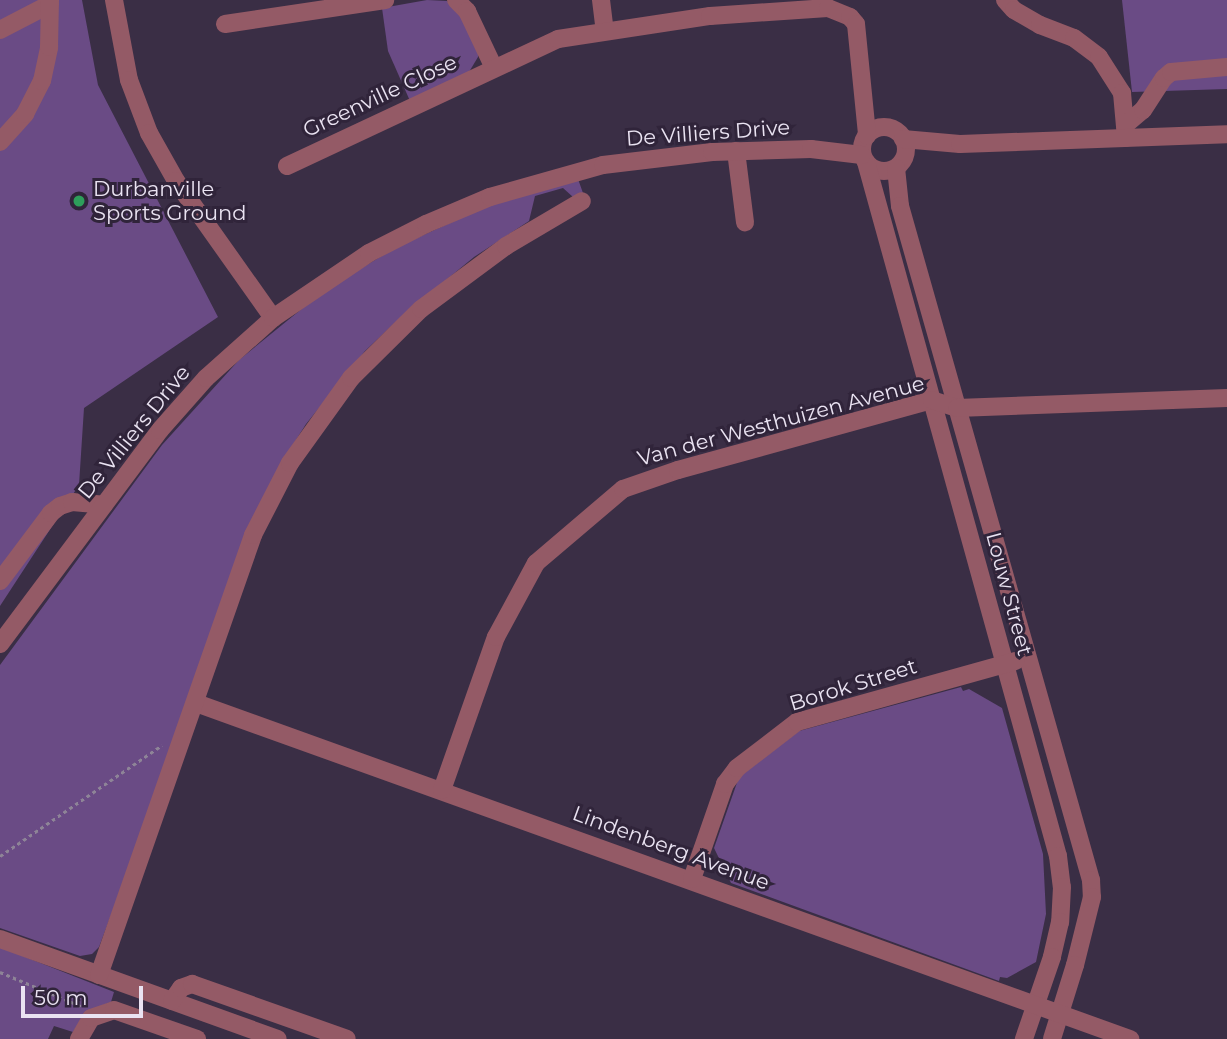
<!DOCTYPE html>
<style>
body{margin:0}
#map{position:relative;width:1227px;height:1039px;overflow:hidden;background:#3a2e45;font-family:Montserrat,sans-serif}
div>[style]{position:absolute}
.green>*{inset:0;background:#6a4b85}
.path>*{height:2.5px;margin-top:-1.25px;transform-origin:0;background:repeating-linear-gradient(90deg,#8e8497 0 3.5px,transparent 0 7px)}
.minor>*{height:18px;margin:-9px;padding:0 9px;transform-origin:9px;border-radius:9px;background:#945a66}
.minor>.ring{margin:-9px;padding:0;box-sizing:content-box;background:none;border:18px solid #945a66;border-radius:50%}
.dots>*{width:19px;height:19px;translate:-50% -50%;box-sizing:border-box;border:4px solid #30243a;border-radius:50%}
span{translate:-50% -50%;white-space:nowrap;text-align:center;line-height:1.15;-webkit-text-stroke:6px #30243a;paint-order:stroke}
.street-label{font-size:21px;color:#eae3f2}
.poi-label{font-size:21px;color:#eae3f2}
.left{translate:0 -50%;text-align:left}
.scale{position:absolute;left:21px;top:986px;width:122px;height:32px;box-sizing:border-box;border:4px solid #eae3f2;border-top:0;padding-left:9px;font-size:21px;line-height:24px;white-space:nowrap;color:#eae3f2;-webkit-text-stroke:5px #30243a;paint-order:stroke}
</style>
<div id="map">
<div class="green">
<i style="clip-path:polygon(0 0,82px 0,98px 85px,218px 317px,84px 408px,79px 485px,0 606px)"></i>
<i style="clip-path:polygon(427px 0,447px 1px,457px 8px,478px 51px,478px 57px,469px 72px,410px 101px,388px 51px,382px 8px)"></i>
<i style="clip-path:polygon(1122px 0,1227px 0,1227px 89px,1132px 92px)"></i>
<i style="clip-path:polygon(578px 179px,583px 193px,573px 197px,563px 188px,535px 196px,529px 221px,474px 257px,401px 317px,365px 351px,306px 424px,282px 462px,99px 947px,92px 954px,80px 956px,0 928px,0 665px,162px 445px,239px 360px,325px 290px,395px 248px,487px 206px)"></i>
<i style="clip-path:polygon(961px 687px,963px 691px,969px 689px,1002px 708px,1043px 854px,1046px 914px,1036px 962px,1007px 978px,1000px 977px,999px 981px,731px 883px,714px 848px,739px 777px,799px 731px)"></i>
<i style="clip-path:polygon(0 947px,114px 992px,111px 1002px,86px 1012px,73px 1032px,54px 1026px,48px 1039px,0 1039px)"></i>
</div>
<div class="path">
<i style="left:0;top:856px;width:196px;rotate:-34.4deg"></i>
<i style="left:0;top:972px;width:88px;rotate:22.8deg"></i>
</div>
<div class="minor">
<i style="left:114px;top:0;width:81px;rotate:79.4deg"></i>
<i style="left:129px;top:80px;width:57px;rotate:69.3deg"></i>
<i style="left:149px;top:133px;width:55px;rotate:60.6deg"></i>
<i style="left:176px;top:181px;width:168px;rotate:54.7deg"></i>
<i style="left:456px;top:0;width:16px;rotate:45deg"></i>
<i style="left:467px;top:11px;width:63px;rotate:64.7deg"></i>
<i style="left:601px;top:0;width:31px;rotate:83deg"></i>
<i style="left:1005px;top:0;width:13px;rotate:48deg"></i>
<i style="left:1014px;top:10px;width:30px;rotate:30deg"></i>
<i style="left:1040px;top:25px;width:36px;rotate:21deg"></i>
<i style="left:1074px;top:38px;width:31px;rotate:37deg"></i>
<i style="left:1099px;top:57px;width:43px;rotate:57.4deg"></i>
<i style="left:1122px;top:93px;width:45px;rotate:84.9deg"></i>
<i style="left:225px;top:24px;width:162px;rotate:-8.5deg"></i>
<i style="left:0;top:30px;width:56px;rotate:-27.5deg"></i>
<i style="left:1125px;top:125px;width:23px;rotate:-40deg"></i>
<i style="left:1143px;top:110px;width:38px;rotate:-57deg"></i>
<i style="left:1164px;top:78px;width:9px;rotate:-41deg"></i>
<i style="left:1171px;top:72px;width:56px;rotate:-5.1deg"></i>
<i class="ring" style="left:862px;top:127px;width:26px;height:26px"></i>
<i style="left:903px;top:139px;width:57px;rotate:5deg"></i>
<i style="left:960px;top:144px;width:267px;rotate:-2.1deg"></i>
<i style="left:0;top:142px;width:38px;rotate:-48deg"></i>
<i style="left:25px;top:114px;width:37px;rotate:-63deg"></i>
<i style="left:42px;top:81px;width:35px;rotate:-78deg"></i>
<i style="left:49px;top:47px;width:47px;rotate:-88.8deg"></i>
<i style="left:736px;top:151px;width:72px;rotate:82.8deg"></i>
<i style="left:866px;top:162px;width:720px;rotate:74.54deg"></i>
<i style="left:1058px;top:856px;width:31px;rotate:83deg"></i>
<i style="left:1062px;top:887px;width:35px;rotate:93deg"></i>
<i style="left:1060px;top:922px;width:36px;rotate:103deg"></i>
<i style="left:1052px;top:957px;width:87px;rotate:108.9deg"></i>
<i style="left:287px;top:166px;width:299px;rotate:-25.1deg"></i>
<i style="left:558px;top:39px;width:154px;rotate:-8.6deg"></i>
<i style="left:710px;top:16px;width:118px;rotate:-3.9deg"></i>
<i style="left:828px;top:8px;width:24px;rotate:22deg"></i>
<i style="left:850px;top:17px;width:9px;rotate:49deg"></i>
<i style="left:856px;top:24px;width:112px;rotate:84.3deg"></i>
<i style="left:896px;top:168px;width:38px;rotate:84deg"></i>
<i style="left:900px;top:206px;width:701px;rotate:74.18deg"></i>
<i style="left:1091px;top:880px;width:17px;rotate:87deg"></i>
<i style="left:1092px;top:897px;width:70px;rotate:104deg"></i>
<i style="left:1075px;top:965px;width:77px;rotate:107.3deg"></i>
<i style="left:0;top:581px;width:85px;rotate:-53.1deg"></i>
<i style="left:51px;top:513px;width:11px;rotate:-38deg"></i>
<i style="left:60px;top:506px;width:13px;rotate:-18deg"></i>
<i style="left:72px;top:502px;width:32px;rotate:5deg"></i>
<i style="left:0;top:644px;width:267px;rotate:-53.2deg"></i>
<i style="left:160px;top:430px;width:69px;rotate:-48.5deg"></i>
<i style="left:206px;top:378px;width:90px;rotate:-41.8deg"></i>
<i style="left:273px;top:318px;width:116px;rotate:-34.1deg"></i>
<i style="left:369px;top:253px;width:64px;rotate:-27deg"></i>
<i style="left:426px;top:224px;width:69px;rotate:-22.9deg"></i>
<i style="left:490px;top:197px;width:117px;rotate:-15.8deg"></i>
<i style="left:603px;top:165px;width:110px;rotate:-6.8deg"></i>
<i style="left:712px;top:152px;width:99px;rotate:-1.7deg"></i>
<i style="left:811px;top:149px;width:51px;rotate:6.7deg"></i>
<i style="left:196px;top:703px;width:993px;rotate:19.79deg"></i>
<i style="left:442px;top:790px;width:162px;rotate:-70.6deg"></i>
<i style="left:496px;top:637px;width:84px;rotate:-61.6deg"></i>
<i style="left:536px;top:563px;width:114px;rotate:-40.4deg"></i>
<i style="left:623px;top:489px;width:58px;rotate:-19.1deg"></i>
<i style="left:678px;top:470px;width:263px;rotate:-15.4deg"></i>
<i style="left:932px;top:400px;width:26px;rotate:18deg"></i>
<i style="left:957px;top:408px;width:270px;rotate:-2.1deg"></i>
<i style="left:692px;top:879px;width:101px;rotate:-70.8deg"></i>
<i style="left:725px;top:784px;width:20px;rotate:-53deg"></i>
<i style="left:737px;top:768px;width:76px;rotate:-37.5deg"></i>
<i style="left:797px;top:722px;width:227px;rotate:-15.6deg"></i>
<i style="left:0;top:939px;width:295px;rotate:19.8deg"></i>
<i style="left:99px;top:975px;width:466px;rotate:-70.7deg"></i>
<i style="left:253px;top:535px;width:81px;rotate:-62.8deg"></i>
<i style="left:290px;top:463px;width:105px;rotate:-54.3deg"></i>
<i style="left:351px;top:378px;width:98px;rotate:-44.6deg"></i>
<i style="left:421px;top:309px;width:106px;rotate:-36.5deg"></i>
<i style="left:506px;top:246px;width:88px;rotate:-30.6deg"></i>
<i style="left:172px;top:1001px;width:16px;rotate:-55deg"></i>
<i style="left:181px;top:988px;width:12px;rotate:-20deg"></i>
<i style="left:192px;top:984px;width:164px;rotate:19.5deg"></i>
<i style="left:79px;top:1039px;width:24px;rotate:-60deg"></i>
<i style="left:91px;top:1018px;width:24px;rotate:-19deg"></i>
<i style="left:114px;top:1010px;width:88px;rotate:19.3deg"></i>
</div>
<div class="dots">
<i style="left:79px;top:201px;background:#2e9e5b"></i>
</div>
<div class="street-label">
<span style="left:380px;top:96px;rotate:-25deg">Greenville Close</span>
<span style="left:708px;top:133px;rotate:-4deg">De Villiers Drive</span>
<span style="left:781px;top:421px;rotate:-15deg">Van der Westhuizen Avenue</span>
<span style="left:134px;top:432px;rotate:-51deg">De Villiers Drive</span>
<span style="left:1009px;top:594px;rotate:75deg">Louw Street</span>
<span style="left:853px;top:685px;rotate:-17deg">Borok Street</span>
<span style="left:671px;top:848px;rotate:20deg">Lindenberg Avenue</span>
</div>
<div class="poi-label">
<span class="left" style="left:93px;top:201px">Durbanville<br>Sports Ground</span>
</div>
<div class="scale">50 m</div>
</div>
